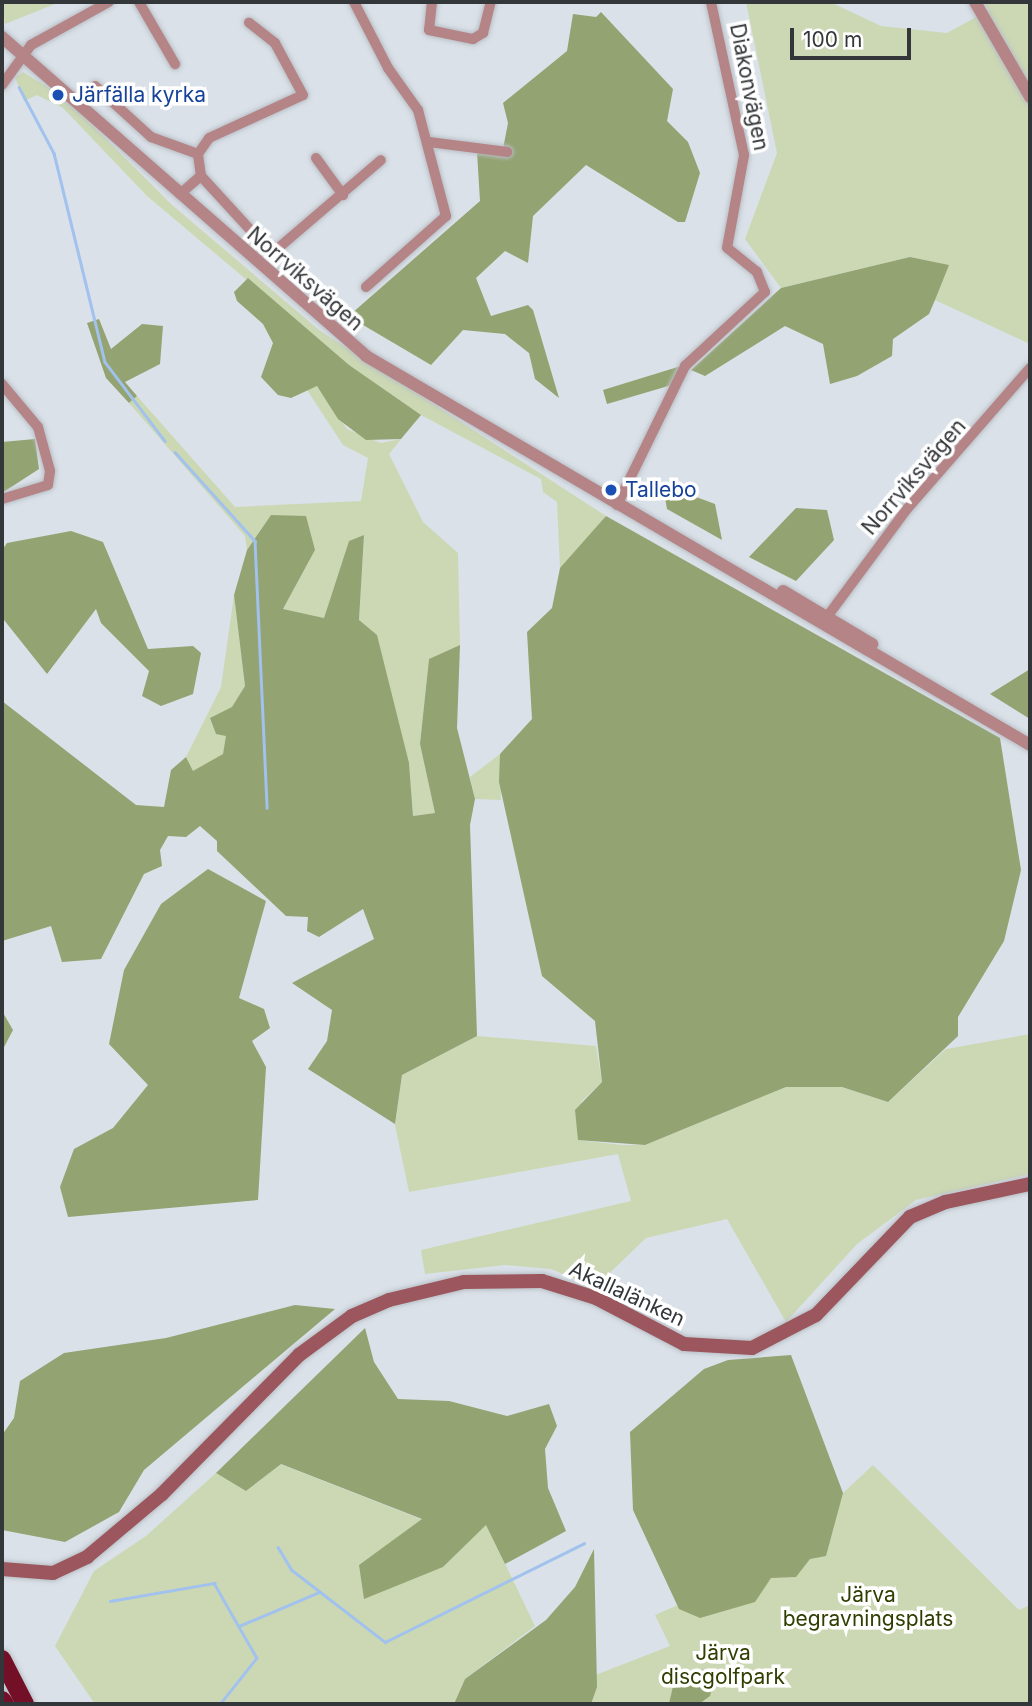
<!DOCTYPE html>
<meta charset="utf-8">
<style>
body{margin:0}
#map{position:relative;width:1032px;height:1706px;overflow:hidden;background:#dae1e8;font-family:Inter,sans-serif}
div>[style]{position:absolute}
.green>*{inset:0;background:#ccd8b4}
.forest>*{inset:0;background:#93a371}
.stream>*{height:2.5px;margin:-1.25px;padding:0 1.25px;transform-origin:1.25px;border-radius:1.25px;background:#a1c1ee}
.roads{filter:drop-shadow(0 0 2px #b9bfc5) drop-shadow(0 0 2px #b9bfc5)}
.minor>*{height:10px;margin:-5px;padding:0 5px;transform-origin:5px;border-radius:5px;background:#b48487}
.tertiary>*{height:12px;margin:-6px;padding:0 6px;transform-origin:6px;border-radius:6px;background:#b48487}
.secondary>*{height:14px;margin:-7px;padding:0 7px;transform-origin:7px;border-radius:7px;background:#9b575d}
.motorway>*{height:18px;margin:-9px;padding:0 9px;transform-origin:9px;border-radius:9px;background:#730f27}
.dots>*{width:19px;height:19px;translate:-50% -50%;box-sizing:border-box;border:4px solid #fff;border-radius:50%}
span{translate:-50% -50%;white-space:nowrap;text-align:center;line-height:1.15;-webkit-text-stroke:7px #fff;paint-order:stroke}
.street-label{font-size:21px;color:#34373a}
.transit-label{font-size:21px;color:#164399}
.left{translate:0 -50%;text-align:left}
.park-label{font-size:21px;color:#313e02}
.frame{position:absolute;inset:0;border:4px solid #34373a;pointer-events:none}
.scale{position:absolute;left:790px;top:28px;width:121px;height:32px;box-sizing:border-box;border:4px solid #34373a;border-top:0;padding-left:9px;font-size:21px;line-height:24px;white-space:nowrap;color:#34373a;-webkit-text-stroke:5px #fff;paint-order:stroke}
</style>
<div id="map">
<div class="green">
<i style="clip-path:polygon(2px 2px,60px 2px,5px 24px)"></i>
<i style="clip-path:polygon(746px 2px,830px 2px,881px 26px,947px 33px,989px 10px,984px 2px,1030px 2px,1030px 344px,935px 300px,948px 265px,910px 257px,781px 288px,745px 239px,777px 153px)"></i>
<i style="clip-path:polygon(23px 72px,64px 97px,171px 204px,319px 330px,606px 516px,582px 550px,560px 568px,557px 502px,543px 492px,541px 479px,421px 415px,349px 366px,147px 196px,63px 108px,37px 95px,24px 101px,15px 77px)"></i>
<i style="clip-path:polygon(317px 386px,347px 429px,381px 443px,401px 439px,389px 454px,423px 522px,458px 553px,460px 645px,429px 659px,420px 744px,435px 813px,413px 816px,409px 763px,359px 620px,364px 535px,349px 541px,324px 618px,283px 609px,315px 550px,271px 515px,247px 550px,245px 536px,129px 403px,137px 396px,235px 507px,361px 501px,368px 458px,343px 445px,307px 390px)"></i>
<i style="clip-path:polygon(234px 595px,245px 686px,232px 708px,223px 755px,193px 772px,186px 757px,221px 687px)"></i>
<i style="clip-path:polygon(500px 754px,501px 800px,475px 799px,470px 777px)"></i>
<i style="clip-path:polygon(1030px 1034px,1030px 1174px,916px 1200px,857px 1244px,786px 1322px,727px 1219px,646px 1238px,595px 1287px,551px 1269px,505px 1265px,425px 1274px,421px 1250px,631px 1201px,618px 1154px,409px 1192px,395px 1125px,402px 1075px,477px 1036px,596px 1046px,602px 1082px,582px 1101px,578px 1140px,622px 1145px,645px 1145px,786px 1087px,842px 1087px,888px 1102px,946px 1049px)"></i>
<i style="clip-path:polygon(280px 1464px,423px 1520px,359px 1565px,443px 1567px,486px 1524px,535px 1626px,465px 1679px,454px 1704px,95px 1704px,55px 1646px,94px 1571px,146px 1536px,216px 1473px,246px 1491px)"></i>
<i style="clip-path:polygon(873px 1465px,1019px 1610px,1030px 1605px,1030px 1704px,496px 1704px,562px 1688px,670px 1646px,655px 1615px,763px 1568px)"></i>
</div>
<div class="forest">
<i style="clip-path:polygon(601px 12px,673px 89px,667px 121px,688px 142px,700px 173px,685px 222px,678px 222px,586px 165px,533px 216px,528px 263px,505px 251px,476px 278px,491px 316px,528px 305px,533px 310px,559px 398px,535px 379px,529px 353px,505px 334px,463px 330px,431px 365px,358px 322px,351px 314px,480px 201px,477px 152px,502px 154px,508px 123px,503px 103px,567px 51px,573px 14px,596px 17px)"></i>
<i style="clip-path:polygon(910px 257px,949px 265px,935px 300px,929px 314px,893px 339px,892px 356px,857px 376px,830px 384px,823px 344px,785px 326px,705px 376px,691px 370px,781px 288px)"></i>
<i style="clip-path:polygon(248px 278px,349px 365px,421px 415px,401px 439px,366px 440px,338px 419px,317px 386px,291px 398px,278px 395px,261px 377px,273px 343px,263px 324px,237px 301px,234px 292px)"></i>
<i style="clip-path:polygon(99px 319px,111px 349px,142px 324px,163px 326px,160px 364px,125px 382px,137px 396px,129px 403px,106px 378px,87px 323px)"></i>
<i style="clip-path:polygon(681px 366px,675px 384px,607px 404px,603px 390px)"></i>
<i style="clip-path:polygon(35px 439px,39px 469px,2px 493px,2px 442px)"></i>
<i style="clip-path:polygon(680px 491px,715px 504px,722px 540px,667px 509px,665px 498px)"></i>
<i style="clip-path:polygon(796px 508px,827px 510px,834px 540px,796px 581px,749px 557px)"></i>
<i style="clip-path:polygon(271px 515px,306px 516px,315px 550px,283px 609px,324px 618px,349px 541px,364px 535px,359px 620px,377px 635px,409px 763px,413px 816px,435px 813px,420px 744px,429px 659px,460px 645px,457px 728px,475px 799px,470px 825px,477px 1036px,402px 1075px,395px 1124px,308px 1069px,327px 1041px,332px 1010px,292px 983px,374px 939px,363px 909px,319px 937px,307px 931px,308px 917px,286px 916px,217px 851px,217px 841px,200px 826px,186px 837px,168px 836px,160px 850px,162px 866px,144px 874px,101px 959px,62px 962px,51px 926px,2px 941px,2px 701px,136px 805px,164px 807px,171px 770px,186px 757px,193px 771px,223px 754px,226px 736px,216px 734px,210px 718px,232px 707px,245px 686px,234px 595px,247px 550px)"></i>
<i style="clip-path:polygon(606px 516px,1000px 738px,1021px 870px,1004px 941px,958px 1017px,958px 1036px,888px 1102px,842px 1087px,786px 1087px,645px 1145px,578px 1140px,575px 1110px,602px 1082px,595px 1021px,542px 976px,499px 782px,500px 754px,532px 719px,527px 632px,552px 608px,560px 568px)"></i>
<i style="clip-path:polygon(71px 531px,103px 542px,148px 649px,193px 646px,201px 653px,193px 694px,161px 706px,142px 696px,149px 671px,101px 623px,96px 609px,47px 674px,4px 620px,2px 550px,7px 543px)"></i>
<i style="clip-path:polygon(1030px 669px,1030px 719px,990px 694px)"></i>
<i style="clip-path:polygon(208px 869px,266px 901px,239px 998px,264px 1009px,270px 1028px,252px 1041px,266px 1067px,258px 1200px,68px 1217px,60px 1187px,74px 1149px,113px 1128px,148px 1085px,109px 1044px,124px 970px,161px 904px)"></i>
<i style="clip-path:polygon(2px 1011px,13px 1030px,2px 1051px)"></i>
<i style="clip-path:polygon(295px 1305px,335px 1309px,144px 1470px,119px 1512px,65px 1542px,2px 1530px,2px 1435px,14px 1418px,20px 1381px,64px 1353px,166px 1338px)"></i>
<i style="clip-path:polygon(365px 1328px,374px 1362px,398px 1399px,449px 1401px,507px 1416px,549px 1404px,557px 1426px,545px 1449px,548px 1488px,566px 1531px,505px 1564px,486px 1525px,443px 1567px,364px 1599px,359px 1565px,422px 1519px,281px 1464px,246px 1491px,216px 1473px)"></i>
<i style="clip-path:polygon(791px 1355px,843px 1493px,826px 1556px,810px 1559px,796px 1577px,771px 1578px,755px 1602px,700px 1618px,679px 1609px,633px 1510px,630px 1432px,704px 1369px,728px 1360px)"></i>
<i style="clip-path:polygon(594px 1549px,597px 1687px,591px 1704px,454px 1704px,465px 1679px,546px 1620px,575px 1587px)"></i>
<i style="clip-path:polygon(706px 1669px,716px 1672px,710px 1696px,699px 1704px,669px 1704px,675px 1677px)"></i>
</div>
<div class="stream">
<i style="left:19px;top:87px;width:75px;rotate:62.1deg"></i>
<i style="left:54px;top:153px;width:215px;rotate:76.3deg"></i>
<i style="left:105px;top:362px;width:99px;rotate:52.8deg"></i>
<i style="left:175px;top:452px;width:120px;rotate:48deg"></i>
<i style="left:255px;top:541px;width:267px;rotate:87.4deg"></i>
<i style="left:278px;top:1547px;width:27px;rotate:59deg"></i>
<i style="left:292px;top:1570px;width:118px;rotate:37.7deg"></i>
<i style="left:385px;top:1642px;width:222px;rotate:-26.4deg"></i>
<i style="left:110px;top:1601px;width:106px;rotate:-9.8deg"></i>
<i style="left:214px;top:1583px;width:86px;rotate:60.2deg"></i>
<i style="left:257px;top:1658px;width:56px;rotate:128.5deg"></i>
<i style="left:239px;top:1626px;width:87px;rotate:-23deg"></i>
</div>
<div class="roads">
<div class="minor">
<i style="left:139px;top:2px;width:72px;rotate:59.9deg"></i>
<i style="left:354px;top:2px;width:74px;rotate:62.7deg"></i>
<i style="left:388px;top:68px;width:52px;rotate:54.5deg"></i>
<i style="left:418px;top:110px;width:110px;rotate:75.2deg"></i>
<i style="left:446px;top:216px;width:107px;rotate:138.4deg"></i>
<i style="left:432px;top:2px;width:28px;rotate:96deg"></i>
<i style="left:429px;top:30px;width:45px;rotate:11.6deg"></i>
<i style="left:473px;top:39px;width:12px;rotate:-31deg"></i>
<i style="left:483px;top:33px;width:32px;rotate:-76deg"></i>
<i style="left:2px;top:85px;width:49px;rotate:-54.1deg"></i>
<i style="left:31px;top:45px;width:89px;rotate:-28.9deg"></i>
<i style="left:95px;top:86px;width:76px;rotate:42.3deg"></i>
<i style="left:151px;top:137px;width:50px;rotate:19.9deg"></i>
<i style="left:429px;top:142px;width:79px;rotate:7.3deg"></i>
<i style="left:316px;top:158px;width:46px;rotate:53.9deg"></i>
<i style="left:201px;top:176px;width:22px;rotate:-98deg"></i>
<i style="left:198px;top:154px;width:19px;rotate:-55deg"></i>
<i style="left:209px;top:138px;width:103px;rotate:-24.6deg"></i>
<i style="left:303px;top:95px;width:59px;rotate:-118.3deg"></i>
<i style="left:275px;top:43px;width:33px;rotate:-142deg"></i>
<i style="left:180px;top:194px;width:28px;rotate:-41deg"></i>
<i style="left:201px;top:176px;width:98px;rotate:47.5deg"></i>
<i style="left:267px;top:248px;width:9px;rotate:13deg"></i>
<i style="left:276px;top:250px;width:138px;rotate:-40.6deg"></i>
<i style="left:2px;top:384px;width:56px;rotate:50.1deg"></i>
<i style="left:38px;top:427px;width:46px;rotate:74.7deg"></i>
<i style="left:50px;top:471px;width:14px;rotate:98deg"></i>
<i style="left:48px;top:485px;width:48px;rotate:163.1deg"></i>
<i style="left:617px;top:505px;width:155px;rotate:-63.9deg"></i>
<i style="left:685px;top:366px;width:109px;rotate:-42.8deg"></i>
<i style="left:765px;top:292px;width:22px;rotate:-112deg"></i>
<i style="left:757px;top:272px;width:38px;rotate:-141deg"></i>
<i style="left:727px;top:248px;width:95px;rotate:-79.6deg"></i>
<i style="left:744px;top:155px;width:157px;rotate:-102.2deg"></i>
<i style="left:824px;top:621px;width:139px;rotate:-53.5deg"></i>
<i style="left:907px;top:509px;width:187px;rotate:-48.9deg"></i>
</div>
<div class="tertiary">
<i style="left:975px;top:2px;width:110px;rotate:59.9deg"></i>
<i style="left:2px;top:37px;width:484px;rotate:41.2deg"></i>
<i style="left:366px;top:356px;width:770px;rotate:30.36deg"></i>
<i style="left:783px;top:591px;width:104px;rotate:30.8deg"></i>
</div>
<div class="secondary">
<i style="left:2px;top:1569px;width:51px;rotate:4.5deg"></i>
<i style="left:53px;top:1573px;width:38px;rotate:-25deg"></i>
<i style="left:87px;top:1557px;width:98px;rotate:-40deg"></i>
<i style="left:162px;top:1494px;width:195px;rotate:-45.4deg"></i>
<i style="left:299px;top:1355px;width:66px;rotate:-36.3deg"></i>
<i style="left:352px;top:1316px;width:40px;rotate:-23.4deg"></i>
<i style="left:389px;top:1300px;width:77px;rotate:-13.5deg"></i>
<i style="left:464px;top:1282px;width:78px;rotate:-0.7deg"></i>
<i style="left:542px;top:1281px;width:57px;rotate:17.5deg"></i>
<i style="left:596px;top:1298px;width:99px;rotate:27.6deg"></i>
<i style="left:684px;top:1344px;width:68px;rotate:3.4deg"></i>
<i style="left:752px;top:1348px;width:72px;rotate:-27.3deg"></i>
<i style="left:816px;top:1315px;width:136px;rotate:-46.2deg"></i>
<i style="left:910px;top:1217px;width:39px;rotate:-23deg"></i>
<i style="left:946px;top:1202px;width:86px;rotate:-12.1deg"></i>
</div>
<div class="motorway">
<i style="left:2px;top:1659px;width:51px;rotate:62.9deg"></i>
<i style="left:2px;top:1700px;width:5px;rotate:53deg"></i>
</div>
</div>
<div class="dots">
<i style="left:58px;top:95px;background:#1a4fb4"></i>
<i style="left:611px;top:490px;background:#1a4fb4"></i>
</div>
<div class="street-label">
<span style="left:749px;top:87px;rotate:79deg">Diakonvägen</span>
<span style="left:305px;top:279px;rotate:41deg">Norrviksvägen</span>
<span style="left:914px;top:477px;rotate:-49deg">Norrviksvägen</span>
<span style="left:627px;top:1294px;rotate:25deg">Akallalänken</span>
</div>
<div class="transit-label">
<span class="left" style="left:72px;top:95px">Järfälla kyrka</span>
<span class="left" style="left:625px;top:490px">Tallebo</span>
</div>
<div class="park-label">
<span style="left:868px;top:1607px">Järva<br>begravningsplats</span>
<span style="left:723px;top:1665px">Järva<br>discgolfpark</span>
</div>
<div class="frame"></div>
<div class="scale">100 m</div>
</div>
